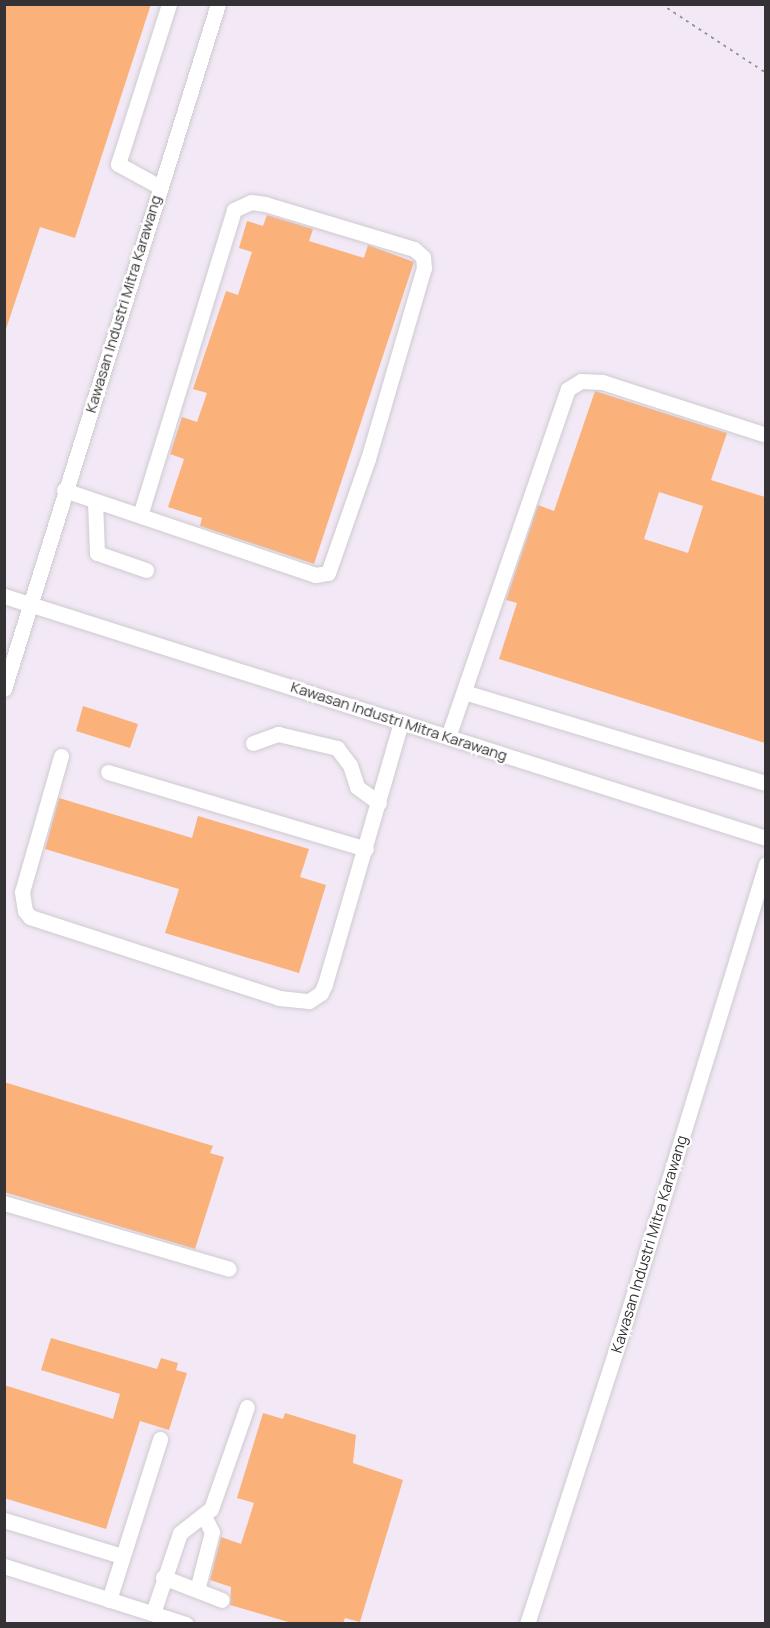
<!DOCTYPE html>
<style>
body{margin:0}
#map{position:relative;width:770px;height:1628px;overflow:hidden;background:#fcf7fd;font-family:Manrope,sans-serif}
div>[style]{position:absolute}
.built>*{inset:0;background:#f3e9f6}
.building>*{inset:0;background:#fab17a}
.path>*{height:2px;margin-top:-1px;transform-origin:0;background:repeating-linear-gradient(90deg,#999599 0 3px,transparent 0 7.5px)}
.roads{filter:drop-shadow(0 0 2px #cecad0) drop-shadow(0 0 2px #cecad0)}
.minor>*{height:15px;margin:-7.5px;padding:0 7.5px;transform-origin:7.5px;border-radius:7.5px;background:#fff}
span{translate:-50% -50%;white-space:nowrap;text-align:center;line-height:1.15;-webkit-text-stroke:4.5px #fff;paint-order:stroke}
.street-label{font-size:15px;color:#343234}
.frame{position:absolute;inset:0;border:6px solid #343234;pointer-events:none}
</style>
<div id="map">
<div class="built">
<i style="clip-path:polygon(5px 5px,765px 5px,765px 1623px,5px 1624px)"></i>
</div>
<div class="building">
<i style="clip-path:polygon(4px 4px,151px 4px,75px 238px,40px 227px,6px 329px)"></i>
<i style="clip-path:polygon(267px 215px,313px 229px,309px 241px,364px 258px,368px 245px,414px 262px,314px 564px,200px 526px,202px 518px,168px 507px,184px 459px,170px 454px,182px 417px,197px 422px,207px 393px,193px 389px,226px 291px,238px 295px,252px 252px,239px 248px,247px 221px,263px 226px)"></i>
<i style="clip-path:polygon(evenodd,595px 391px,727px 433px,711px 480px,765px 497px,765px 743px,499px 659px,517px 603px,506px 600px,538px 505px,554px 511px,595px 391px,659px 492px,703px 506px,688px 553px,644px 539px,659px 492px)"></i>
<i style="clip-path:polygon(83px 706px,138px 724px,130px 748px,76px 731px)"></i>
<i style="clip-path:polygon(59px 798px,192px 838px,198px 816px,309px 849px,300px 877px,326px 885px,299px 973px,165px 933px,179px 889px,45px 849px)"></i>
<i style="clip-path:polygon(4px 1082px,213px 1146px,210px 1153px,224px 1157px,195px 1249px,4px 1192px)"></i>
<i style="clip-path:polygon(51px 1338px,157px 1369px,161px 1358px,178px 1363px,176px 1370px,187px 1373px,169px 1430px,140px 1421px,106px 1529px,4px 1498px,4px 1385px,113px 1419px,120px 1394px,41px 1370px)"></i>
<i style="clip-path:polygon(263px 1413px,283px 1419px,285px 1413px,356px 1435px,353px 1463px,403px 1480px,360px 1622px,345px 1618px,343px 1623px,292px 1623px,230px 1605px,231px 1587px,210px 1580px,221px 1537px,241px 1544px,254px 1503px,237px 1498px)"></i>
</div>
<div class="path">
<i style="left:661px;top:4px;width:126px;rotate:33.3deg"></i>
</div>
<div class="roads">
<div class="minor">
<i style="left:160px;top:187px;width:48px;rotate:-151.3deg"></i>
<i style="left:118px;top:164px;width:168px;rotate:-72.3deg"></i>
<i style="left:64px;top:490px;width:265px;rotate:18.7deg"></i>
<i style="left:315px;top:575px;width:13px;rotate:-9deg"></i>
<i style="left:328px;top:573px;width:121px;rotate:-70.7deg"></i>
<i style="left:368px;top:459px;width:199px;rotate:-73.7deg"></i>
<i style="left:424px;top:268px;width:11px;rotate:-95deg"></i>
<i style="left:423px;top:257px;width:12px;rotate:-138deg"></i>
<i style="left:414px;top:249px;width:156px;rotate:-163.2deg"></i>
<i style="left:265px;top:204px;width:14px;rotate:-172deg"></i>
<i style="left:251px;top:202px;width:19px;rotate:155deg"></i>
<i style="left:234px;top:210px;width:319px;rotate:107.1deg"></i>
<i style="left:95px;top:501px;width:52px;rotate:87.8deg"></i>
<i style="left:97px;top:553px;width:52px;rotate:19.1deg"></i>
<i style="left:4px;top:596px;width:800px;rotate:17.62deg"></i>
<i style="left:4px;top:689px;width:718px;rotate:-72.65deg"></i>
<i style="left:464px;top:692px;width:315px;rotate:16.8deg"></i>
<i style="left:448px;top:737px;width:368px;rotate:-71deg"></i>
<i style="left:568px;top:389px;width:15px;rotate:-32deg"></i>
<i style="left:581px;top:381px;width:21px;rotate:3deg"></i>
<i style="left:602px;top:382px;width:172px;rotate:17.9deg"></i>
<i style="left:253px;top:743px;width:27px;rotate:-20deg"></i>
<i style="left:278px;top:734px;width:61px;rotate:13.3deg"></i>
<i style="left:337px;top:748px;width:21px;rotate:53deg"></i>
<i style="left:350px;top:765px;width:23px;rotate:72deg"></i>
<i style="left:357px;top:787px;width:27px;rotate:36deg"></i>
<i style="left:61px;top:756px;width:141px;rotate:106deg"></i>
<i style="left:22px;top:892px;width:19px;rotate:81deg"></i>
<i style="left:25px;top:911px;width:8px;rotate:50deg"></i>
<i style="left:30px;top:917px;width:262px;rotate:18deg"></i>
<i style="left:279px;top:998px;width:30px;rotate:6deg"></i>
<i style="left:309px;top:1001px;width:14px;rotate:-34deg"></i>
<i style="left:321px;top:993px;width:10px;rotate:-66deg"></i>
<i style="left:325px;top:984px;width:273px;rotate:-73.8deg"></i>
<i style="left:108px;top:772px;width:269px;rotate:16.6deg"></i>
<i style="left:4px;top:1203px;width:234px;rotate:16.3deg"></i>
<i style="left:4px;top:1520px;width:123px;rotate:17deg"></i>
<i style="left:4px;top:1566px;width:191px;rotate:17.7deg"></i>
<i style="left:163px;top:1577px;width:63px;rotate:21.3deg"></i>
<i style="left:197px;top:1590px;width:60px;rotate:-75.5deg"></i>
<i style="left:212px;top:1532px;width:18px;rotate:-117deg"></i>
<i style="left:109px;top:1600px;width:169px;rotate:-72.4deg"></i>
<i style="left:153px;top:1613px;width:84px;rotate:-71.4deg"></i>
<i style="left:180px;top:1533px;width:39px;rotate:-38deg"></i>
<i style="left:211px;top:1509px;width:108px;rotate:-70.6deg"></i>
<i style="left:527px;top:1624px;width:321px;rotate:-72deg"></i>
<i style="left:626px;top:1319px;width:476px;rotate:-72.9deg"></i>
</div>
</div>
<div class="street-label">
<span style="left:123px;top:304px;rotate:-73deg">Kawasan Industri Mitra Karawang</span>
<span style="left:399px;top:721px;rotate:18deg">Kawasan Industri Mitra Karawang</span>
<span style="left:649px;top:1244px;rotate:-73deg">Kawasan Industri Mitra Karawang</span>
</div>
<div class="frame"></div>
</div>
